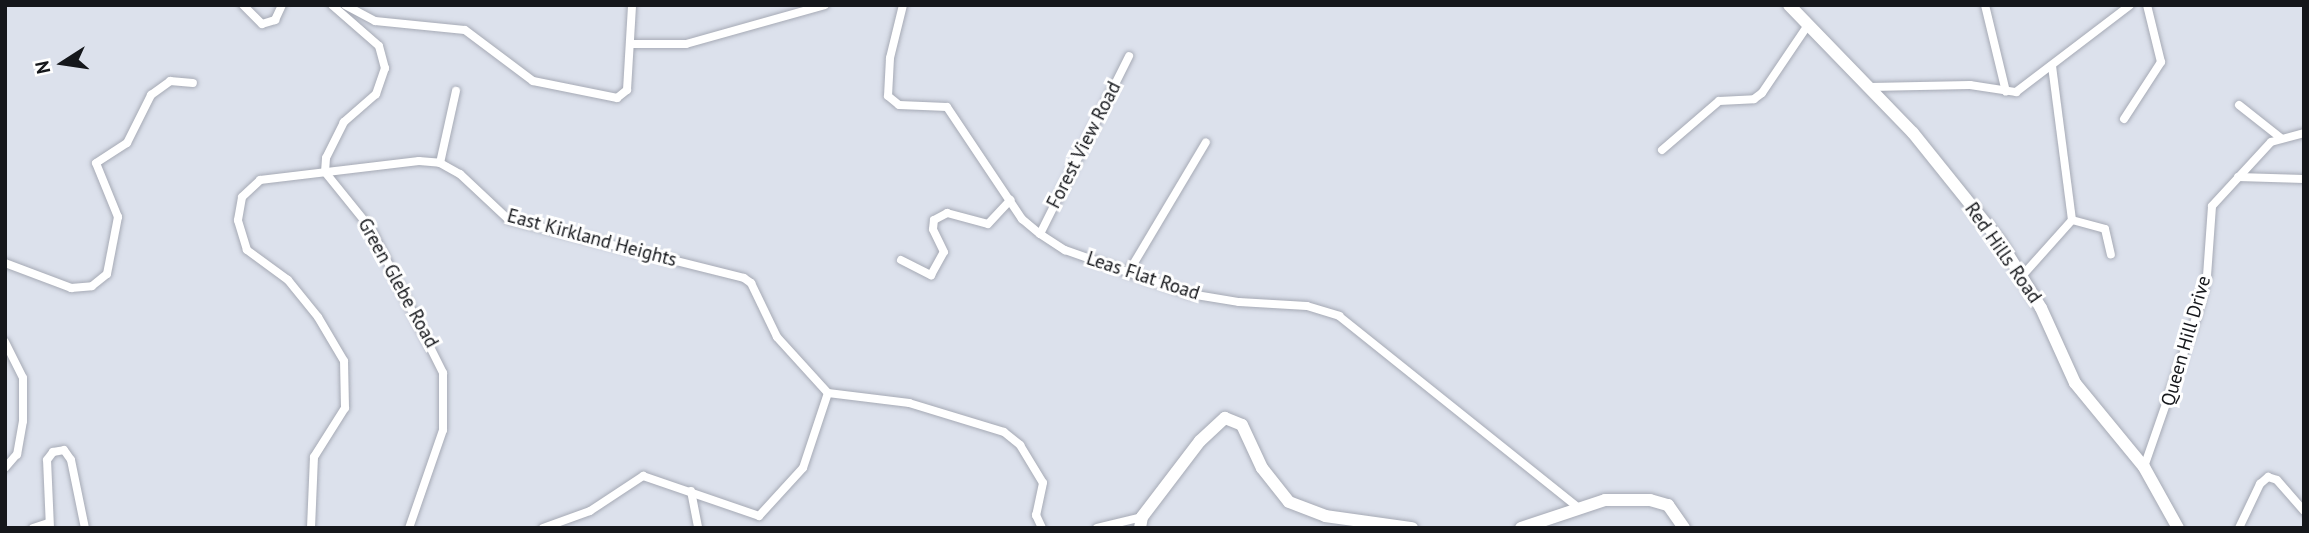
<!DOCTYPE html>
<style>
body{margin:0}
#map{position:relative;width:2309px;height:533px;overflow:hidden;background:#dce1ec;font-family:"PT Sans",sans-serif}
div>[style]{position:absolute}
.roads{filter:drop-shadow(0 0 2px #a6aab5) drop-shadow(0 0 2px #a6aab5)}
.minor>*{height:8px;margin:-4px;padding:0 4px;transform-origin:4px;border-radius:4px;background:#fff}
.secondary>*{height:12px;margin:-6px;padding:0 6px;transform-origin:6px;border-radius:6px;background:#fff}
span{translate:-50% -50%;white-space:nowrap;text-align:center;line-height:1.15;-webkit-text-stroke:6px #fff;paint-order:stroke}
.street-label{font-size:19px;color:#15171b}
.frame{position:absolute;inset:0;border:7px solid #15171b;pointer-events:none}
.north{position:absolute;left:28px;top:28px;width:70px;height:70px;-webkit-text-stroke:5px #fff;paint-order:stroke;rotate:258deg;font-size:19px;font-weight:700;line-height:28px;text-align:center;color:#15171b}
.north::after{content:'';display:block;margin:auto;width:24px;height:32px;background:#15171b;clip-path:polygon(50% 0,100% 100%,50% 72%,0 100%)}
</style>
<div id="map">
<div class="roads">
<div class="minor">
<i style="left:243px;top:5px;width:27px;rotate:45deg"></i>
<i style="left:262px;top:24px;width:14px;rotate:-17deg"></i>
<i style="left:275px;top:20px;width:17px;rotate:-65deg"></i>
<i style="left:332px;top:5px;width:62px;rotate:41.1deg"></i>
<i style="left:379px;top:46px;width:23px;rotate:75deg"></i>
<i style="left:385px;top:68px;width:28px;rotate:109deg"></i>
<i style="left:376px;top:94px;width:43px;rotate:138.8deg"></i>
<i style="left:344px;top:122px;width:40px;rotate:116.6deg"></i>
<i style="left:326px;top:158px;width:14px;rotate:94deg"></i>
<i style="left:325px;top:172px;width:73px;rotate:51.1deg"></i>
<i style="left:371px;top:229px;width:161px;rotate:63.4deg"></i>
<i style="left:443px;top:373px;width:57px;rotate:90deg"></i>
<i style="left:443px;top:430px;width:104px;rotate:109.1deg"></i>
<i style="left:345px;top:5px;width:34px;rotate:28deg"></i>
<i style="left:375px;top:21px;width:90px;rotate:5.7deg"></i>
<i style="left:465px;top:30px;width:85px;rotate:36.9deg"></i>
<i style="left:533px;top:81px;width:86px;rotate:11.4deg"></i>
<i style="left:617px;top:98px;width:13px;rotate:-39deg"></i>
<i style="left:627px;top:90px;width:85px;rotate:-86.6deg"></i>
<i style="left:903px;top:5px;width:55px;rotate:103.8deg"></i>
<i style="left:890px;top:58px;width:38px;rotate:93deg"></i>
<i style="left:888px;top:96px;width:14px;rotate:39deg"></i>
<i style="left:899px;top:105px;width:48px;rotate:2.4deg"></i>
<i style="left:947px;top:107px;width:135px;rotate:56.2deg"></i>
<i style="left:1022px;top:219px;width:23px;rotate:40deg"></i>
<i style="left:1040px;top:234px;width:30px;rotate:33deg"></i>
<i style="left:1065px;top:250px;width:133px;rotate:19.4deg"></i>
<i style="left:1190px;top:294px;width:50px;rotate:9.3deg"></i>
<i style="left:1239px;top:302px;width:68px;rotate:3.4deg"></i>
<i style="left:1307px;top:306px;width:34px;rotate:17deg"></i>
<i style="left:1339px;top:316px;width:307px;rotate:38.7deg"></i>
<i style="left:1985px;top:5px;width:89px;rotate:76.4deg"></i>
<i style="left:632px;top:44px;width:54px"></i>
<i style="left:686px;top:44px;width:144px;rotate:-15.7deg"></i>
<i style="left:1870px;top:87px;width:100px;rotate:-1.1deg"></i>
<i style="left:1970px;top:85px;width:47px;rotate:8.7deg"></i>
<i style="left:2016px;top:92px;width:143px;rotate:-37.3deg"></i>
<i style="left:2239px;top:105px;width:53px;rotate:38.2deg"></i>
<i style="left:2124px;top:119px;width:68px;rotate:-57deg"></i>
<i style="left:2161px;top:62px;width:59px;rotate:-103.8deg"></i>
<i style="left:1662px;top:150px;width:75px;rotate:-40.7deg"></i>
<i style="left:1719px;top:101px;width:35px;rotate:-3deg"></i>
<i style="left:1754px;top:99px;width:10px;rotate:-37deg"></i>
<i style="left:1762px;top:93px;width:82px;rotate:-55.9deg"></i>
<i style="left:440px;top:163px;width:74px;rotate:-77.5deg"></i>
<i style="left:2238px;top:177px;width:66px;rotate:1.7deg"></i>
<i style="left:2072px;top:220px;width:34px;rotate:15deg"></i>
<i style="left:2105px;top:229px;width:26px;rotate:77deg"></i>
<i style="left:1040px;top:234px;width:199px;rotate:-63.4deg"></i>
<i style="left:901px;top:260px;width:34px;rotate:27deg"></i>
<i style="left:931px;top:275px;width:26px;rotate:-61deg"></i>
<i style="left:944px;top:252px;width:25px;rotate:-116deg"></i>
<i style="left:933px;top:229px;width:9px;rotate:-84deg"></i>
<i style="left:934px;top:220px;width:15px;rotate:-28deg"></i>
<i style="left:947px;top:213px;width:42px;rotate:15deg"></i>
<i style="left:988px;top:224px;width:33px;rotate:-47deg"></i>
<i style="left:5px;top:263px;width:71px;rotate:20.7deg"></i>
<i style="left:71px;top:288px;width:21px;rotate:-5deg"></i>
<i style="left:92px;top:286px;width:19px;rotate:-39deg"></i>
<i style="left:107px;top:274px;width:58px;rotate:-79.1deg"></i>
<i style="left:118px;top:217px;width:58px;rotate:-112.2deg"></i>
<i style="left:96px;top:163px;width:37px;rotate:-33deg"></i>
<i style="left:127px;top:143px;width:54px;rotate:-63.4deg"></i>
<i style="left:151px;top:95px;width:24px;rotate:-36deg"></i>
<i style="left:170px;top:81px;width:23px;rotate:5deg"></i>
<i style="left:1128px;top:273px;width:152px;rotate:-59.2deg"></i>
<i style="left:2022px;top:276px;width:75px;rotate:-48.2deg"></i>
<i style="left:2072px;top:220px;width:155px;rotate:-97.4deg"></i>
<i style="left:5px;top:342px;width:40px;rotate:63.4deg"></i>
<i style="left:23px;top:378px;width:43px;rotate:90deg"></i>
<i style="left:23px;top:421px;width:34px;rotate:100deg"></i>
<i style="left:17px;top:454px;width:18px;rotate:131deg"></i>
<i style="left:2144px;top:467px;width:158px;rotate:-70.8deg"></i>
<i style="left:2196px;top:318px;width:43px;rotate:-75.3deg"></i>
<i style="left:2207px;top:276px;width:70px;rotate:-85.9deg"></i>
<i style="left:2212px;top:206px;width:87px;rotate:-47.3deg"></i>
<i style="left:2271px;top:142px;width:34px;rotate:-15deg"></i>
<i style="left:691px;top:491px;width:38px;rotate:79deg"></i>
<i style="left:33px;top:528px;width:16px;rotate:-18deg"></i>
<i style="left:50px;top:528px;width:68px;rotate:-92.5deg"></i>
<i style="left:47px;top:460px;width:10px;rotate:-53deg"></i>
<i style="left:53px;top:452px;width:11px;rotate:-10deg"></i>
<i style="left:64px;top:450px;width:12px;rotate:55deg"></i>
<i style="left:71px;top:460px;width:69px;rotate:78.4deg"></i>
<i style="left:311px;top:528px;width:71px;rotate:-87.6deg"></i>
<i style="left:314px;top:457px;width:58px;rotate:-57.7deg"></i>
<i style="left:345px;top:408px;width:47px;rotate:-91.2deg"></i>
<i style="left:344px;top:361px;width:51px;rotate:-120.6deg"></i>
<i style="left:318px;top:317px;width:48px;rotate:-129deg"></i>
<i style="left:288px;top:280px;width:51px;rotate:-143.8deg"></i>
<i style="left:247px;top:250px;width:31px;rotate:-107deg"></i>
<i style="left:238px;top:220px;width:23px;rotate:-80deg"></i>
<i style="left:242px;top:197px;width:25px;rotate:-43deg"></i>
<i style="left:260px;top:180px;width:160px;rotate:-6.8deg"></i>
<i style="left:419px;top:161px;width:21px;rotate:5deg"></i>
<i style="left:440px;top:163px;width:23px;rotate:29deg"></i>
<i style="left:460px;top:174px;width:66px;rotate:43.2deg"></i>
<i style="left:508px;top:219px;width:243px;rotate:14deg"></i>
<i style="left:744px;top:278px;width:9px;rotate:36deg"></i>
<i style="left:751px;top:283px;width:60px;rotate:64.3deg"></i>
<i style="left:777px;top:337px;width:76px;rotate:47.7deg"></i>
<i style="left:828px;top:393px;width:82px;rotate:7deg"></i>
<i style="left:909px;top:403px;width:99px;rotate:17deg"></i>
<i style="left:1004px;top:432px;width:21px;rotate:39deg"></i>
<i style="left:1020px;top:445px;width:44px;rotate:58.8deg"></i>
<i style="left:1043px;top:483px;width:33px;rotate:102deg"></i>
<i style="left:1036px;top:515px;width:14px;rotate:65deg"></i>
<i style="left:543px;top:528px;width:50px;rotate:-19.9deg"></i>
<i style="left:590px;top:511px;width:64px;rotate:-33.4deg"></i>
<i style="left:643px;top:476px;width:123px;rotate:19deg"></i>
<i style="left:759px;top:516px;width:65px;rotate:-47.5deg"></i>
<i style="left:803px;top:468px;width:79px;rotate:-71.6deg"></i>
<i style="left:1097px;top:528px;width:46px;rotate:-13.7deg"></i>
<i style="left:2239px;top:528px;width:49px;rotate:-64.5deg"></i>
<i style="left:2260px;top:484px;width:11px;rotate:-41deg"></i>
<i style="left:2268px;top:477px;width:9px;rotate:18deg"></i>
<i style="left:2277px;top:480px;width:41px;rotate:48.9deg"></i>
</div>
<div class="secondary">
<i style="left:1789px;top:5px;width:178px;rotate:45.9deg"></i>
<i style="left:1913px;top:133px;width:137px;rotate:51.2deg"></i>
<i style="left:1999px;top:240px;width:80px;rotate:58.3deg"></i>
<i style="left:2041px;top:308px;width:82px;rotate:65.6deg"></i>
<i style="left:2075px;top:383px;width:109px;rotate:50.6deg"></i>
<i style="left:2144px;top:467px;width:70px;rotate:60.9deg"></i>
<i style="left:1140px;top:528px;width:11px;rotate:-80deg"></i>
<i style="left:1142px;top:517px;width:96px;rotate:-52.7deg"></i>
<i style="left:1200px;top:441px;width:34px;rotate:-43deg"></i>
<i style="left:1225px;top:418px;width:18px;rotate:22deg"></i>
<i style="left:1242px;top:425px;width:47px;rotate:65.1deg"></i>
<i style="left:1262px;top:468px;width:43px;rotate:51.5deg"></i>
<i style="left:1289px;top:502px;width:39px;rotate:21deg"></i>
<i style="left:1325px;top:516px;width:88px;rotate:7.9deg"></i>
<i style="left:1521px;top:528px;width:89px;rotate:-18.4deg"></i>
<i style="left:1605px;top:500px;width:45px"></i>
<i style="left:1650px;top:500px;width:19px;rotate:16deg"></i>
<i style="left:1668px;top:505px;width:28px;rotate:55deg"></i>
</div>
</div>
<div class="street-label">
<span style="left:1084px;top:145px;rotate:-63deg">Forest View Road</span>
<span style="left:592px;top:238px;rotate:15deg">East Kirkland Heights</span>
<span style="left:2003px;top:253px;rotate:55deg">Red Hills Road</span>
<span style="left:1143px;top:276px;rotate:18deg">Leas Flat Road</span>
<span style="left:398px;top:283px;rotate:61deg">Green Glebe Road</span>
<span style="left:2186px;top:341px;rotate:-74deg">Queen Hill Drive</span>
</div>
<div class="frame"></div>
<div class="north">N</div>
</div>
